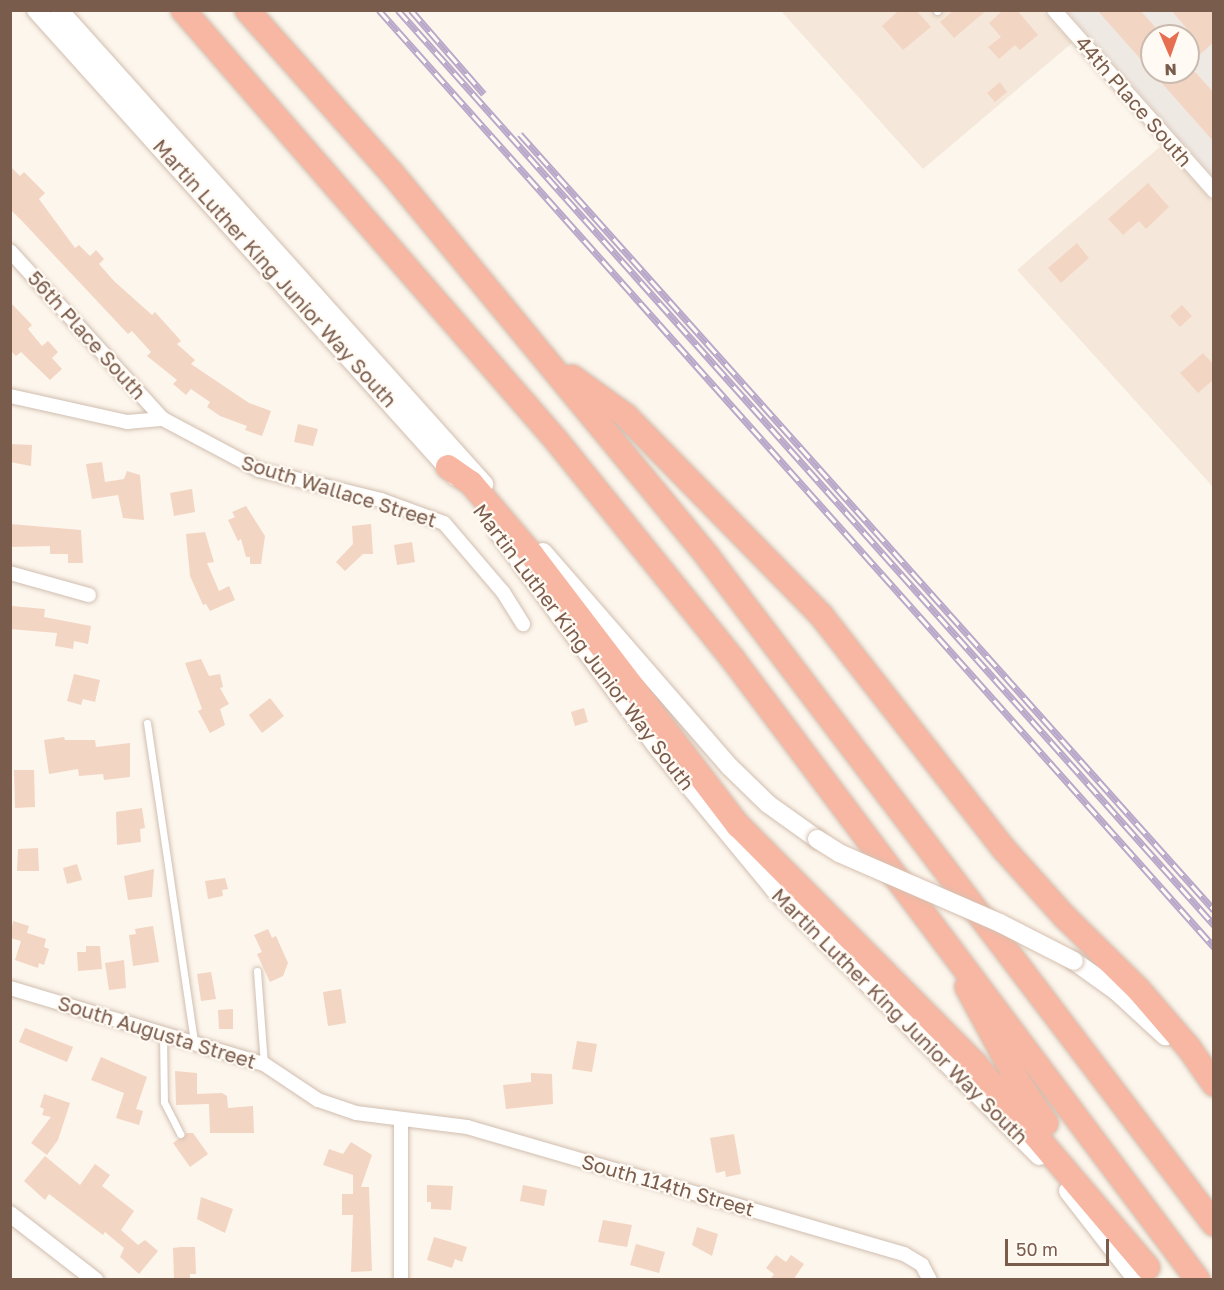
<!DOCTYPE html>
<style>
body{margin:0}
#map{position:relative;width:1224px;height:1290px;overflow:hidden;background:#fdf6ec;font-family:"Golos Text",sans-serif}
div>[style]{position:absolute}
.residential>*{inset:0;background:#f5e8da}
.industrial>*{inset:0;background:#efe9e4}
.building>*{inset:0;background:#f3d5c3}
.roads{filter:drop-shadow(0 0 2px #d1beb0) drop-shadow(0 0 2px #d1beb0)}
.service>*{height:7px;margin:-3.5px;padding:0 3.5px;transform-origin:3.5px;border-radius:3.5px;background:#fff}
.minor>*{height:14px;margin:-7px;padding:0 7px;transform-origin:7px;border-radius:7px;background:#fff}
.tertiary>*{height:16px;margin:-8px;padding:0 8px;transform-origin:8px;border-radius:8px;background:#fff}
.secondary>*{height:18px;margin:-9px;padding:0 9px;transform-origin:9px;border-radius:9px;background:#fff}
.motorway>*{height:24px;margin:-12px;padding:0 12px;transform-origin:12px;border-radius:12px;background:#f7b7a3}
.rail>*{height:7px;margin-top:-3.5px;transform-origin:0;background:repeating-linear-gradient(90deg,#fffaf3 0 14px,#b9a8c9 0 28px);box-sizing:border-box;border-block:2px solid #b9a8c9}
.bridges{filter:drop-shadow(0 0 2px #d6c0b0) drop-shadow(0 0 2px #d6c0b0)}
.secondary-bridge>*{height:18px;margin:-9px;padding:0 9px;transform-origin:9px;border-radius:9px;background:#fff}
span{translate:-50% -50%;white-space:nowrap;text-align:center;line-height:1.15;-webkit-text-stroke:4.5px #fffaf3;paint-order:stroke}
.street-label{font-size:20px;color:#7a5c4d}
.frame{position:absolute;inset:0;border:12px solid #7a5c4d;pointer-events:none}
.north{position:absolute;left:1140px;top:24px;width:60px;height:60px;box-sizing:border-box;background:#fffaf3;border:2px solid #cabbb1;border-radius:50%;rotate:178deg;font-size:16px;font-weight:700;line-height:24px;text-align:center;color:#7a5c4d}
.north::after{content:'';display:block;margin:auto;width:21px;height:27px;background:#e76f51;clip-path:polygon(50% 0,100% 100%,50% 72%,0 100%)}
.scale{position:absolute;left:1005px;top:1239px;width:104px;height:27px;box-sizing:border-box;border:3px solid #7a5c4d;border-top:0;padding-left:8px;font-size:18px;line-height:21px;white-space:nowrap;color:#7a5c4d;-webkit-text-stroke:4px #fffaf3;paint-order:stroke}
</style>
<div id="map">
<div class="residential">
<i style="clip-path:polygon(781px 11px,1042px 11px,1072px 43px,923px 169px)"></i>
<i style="clip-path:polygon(1162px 145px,1213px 203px,1213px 487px,1017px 270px)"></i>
</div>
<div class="industrial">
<i style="clip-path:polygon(evenodd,1067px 11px,1213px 11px,1213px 176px,1067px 11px,1152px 36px,1188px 36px,1188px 72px,1152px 72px,1152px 36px)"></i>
</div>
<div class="building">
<i style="clip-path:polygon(899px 10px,916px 10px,931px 27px,903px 50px,882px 26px)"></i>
<i style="clip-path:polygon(954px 10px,987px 10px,954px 38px,940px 22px)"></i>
<i style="clip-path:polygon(1003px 10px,1017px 10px,1038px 35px,1020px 50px,1015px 45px,999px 59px,988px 47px,1001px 37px,989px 23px)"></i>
<i style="clip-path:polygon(1097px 10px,1140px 10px,1163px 36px,1152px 36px,1152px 72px,1195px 72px,1214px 93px,1214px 142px)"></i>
<i style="clip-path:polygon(1171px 10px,1214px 10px,1214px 42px,1188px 65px,1188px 30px)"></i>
<i style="clip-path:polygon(1000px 82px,1007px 92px,995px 102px,987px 93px)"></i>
<i style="clip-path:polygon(10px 166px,20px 176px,24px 172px,45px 193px,39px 199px,75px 248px,79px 245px,90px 256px,96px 250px,104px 259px,99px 264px,114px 281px,152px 315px,155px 312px,181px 341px,177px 344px,195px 360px,191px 364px,249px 403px,271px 411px,262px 436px,245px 430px,247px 426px,220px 416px,207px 407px,210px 402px,191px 389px,186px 395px,173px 384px,177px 380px,147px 356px,151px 352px,132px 331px,128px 334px,22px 221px,10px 209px)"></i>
<i style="clip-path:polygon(1148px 183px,1169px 207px,1146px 229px,1139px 221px,1123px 235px,1108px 219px)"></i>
<i style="clip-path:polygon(1077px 243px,1089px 258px,1061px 283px,1048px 268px)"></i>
<i style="clip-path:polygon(10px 302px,32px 325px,28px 329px,42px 346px,48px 341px,58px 352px,52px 358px,62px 369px,50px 380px,21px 352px,16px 356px,10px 350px)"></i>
<i style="clip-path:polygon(1182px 305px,1192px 316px,1180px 327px,1170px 316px)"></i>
<i style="clip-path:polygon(1203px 353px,1214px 365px,1214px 379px,1198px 393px,1180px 373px)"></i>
<i style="clip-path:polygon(298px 424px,318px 429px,313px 446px,294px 442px)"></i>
<i style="clip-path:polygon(10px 444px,32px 445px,31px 466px,10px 462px)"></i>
<i style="clip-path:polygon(102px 462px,105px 482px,124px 479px,127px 471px,140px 475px,144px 520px,123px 518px,118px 495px,92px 499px,86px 464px)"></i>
<i style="clip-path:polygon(192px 489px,195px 512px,174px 516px,170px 493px)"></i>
<i style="clip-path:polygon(246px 506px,265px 536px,261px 564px,250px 564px,250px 557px,246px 557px,241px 539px,238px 541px,228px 520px,235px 517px,232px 512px)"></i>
<i style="clip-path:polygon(10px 524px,81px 530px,83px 563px,68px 563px,68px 554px,50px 554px,50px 546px,10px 547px)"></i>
<i style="clip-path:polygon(371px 524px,373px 554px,363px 554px,345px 571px,336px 562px,353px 544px,352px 526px)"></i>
<i style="clip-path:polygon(205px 532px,214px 562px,207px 563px,219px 591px,229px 586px,235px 600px,210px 611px,206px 604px,203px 605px,190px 576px,186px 534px)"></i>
<i style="clip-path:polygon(412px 542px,415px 562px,397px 565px,394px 545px)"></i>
<i style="clip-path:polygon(12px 606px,45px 609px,44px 617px,91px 626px,88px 644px,74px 641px,73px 649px,55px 646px,57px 633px,10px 629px)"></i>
<i style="clip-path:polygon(201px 659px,209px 676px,220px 674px,223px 687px,220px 688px,229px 704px,220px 709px,225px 725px,210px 733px,198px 711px,202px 709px,185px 663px)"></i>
<i style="clip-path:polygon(74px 674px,100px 680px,95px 702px,83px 699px,81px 705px,67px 701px)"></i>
<i style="clip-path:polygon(270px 698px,284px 716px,262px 733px,249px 715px)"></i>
<i style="clip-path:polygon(584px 708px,588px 722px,575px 726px,571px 712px)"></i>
<i style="clip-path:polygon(64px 737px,65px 740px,95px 740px,96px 747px,130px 743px,130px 777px,104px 780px,103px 774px,79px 776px,78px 769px,49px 774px,44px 740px)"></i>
<i style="clip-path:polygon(14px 770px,34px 770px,35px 807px,15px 808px)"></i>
<i style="clip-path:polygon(142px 808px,145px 828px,140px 829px,141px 842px,117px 845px,116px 812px)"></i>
<i style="clip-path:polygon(38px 848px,39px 871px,17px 871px,18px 849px)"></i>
<i style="clip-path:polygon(77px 864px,82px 880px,67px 884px,63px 868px)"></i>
<i style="clip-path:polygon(154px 869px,152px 897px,128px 900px,124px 876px)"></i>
<i style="clip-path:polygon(225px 878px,228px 889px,222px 890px,223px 896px,208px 899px,205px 881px)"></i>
<i style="clip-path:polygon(13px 921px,29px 926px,27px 933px,46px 939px,44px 947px,49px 949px,44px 965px,39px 963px,38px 968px,15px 960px,21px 941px,10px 938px)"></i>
<i style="clip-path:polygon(153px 926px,159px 962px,133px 966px,129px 935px,136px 934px,135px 929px)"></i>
<i style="clip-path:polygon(268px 929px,272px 938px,276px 936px,288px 963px,283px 976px,270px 982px,257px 954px,262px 952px,254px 935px)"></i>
<i style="clip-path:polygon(86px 946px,100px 946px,102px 969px,78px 971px,77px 952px,86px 952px)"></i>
<i style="clip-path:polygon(124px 960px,126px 988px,109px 990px,105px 963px)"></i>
<i style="clip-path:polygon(211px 972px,216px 999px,201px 1001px,197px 974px)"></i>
<i style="clip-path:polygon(341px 989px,346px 1023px,328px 1026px,323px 992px)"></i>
<i style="clip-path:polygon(233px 1009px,233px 1029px,219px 1029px,218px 1010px)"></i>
<i style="clip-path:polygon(25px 1028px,73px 1047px,67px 1062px,19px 1042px)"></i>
<i style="clip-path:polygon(577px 1041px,597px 1044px,592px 1072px,572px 1069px)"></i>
<i style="clip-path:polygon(101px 1057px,147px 1077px,136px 1109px,143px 1111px,139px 1125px,116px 1118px,124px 1093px,91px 1080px)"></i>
<i style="clip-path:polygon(175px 1071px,197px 1073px,197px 1094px,222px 1093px,227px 1096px,228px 1108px,253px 1106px,254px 1133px,210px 1133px,209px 1104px,176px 1105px)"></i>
<i style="clip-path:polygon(531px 1073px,552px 1074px,553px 1104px,506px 1109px,503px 1085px,531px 1082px)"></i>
<i style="clip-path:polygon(44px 1094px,70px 1103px,58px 1140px,47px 1155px,31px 1143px,51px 1117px,42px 1115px,44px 1109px,40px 1107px)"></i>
<i style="clip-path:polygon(187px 1133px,193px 1133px,208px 1154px,190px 1167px,173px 1143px)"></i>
<i style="clip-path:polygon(734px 1134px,741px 1174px,726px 1177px,725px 1171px,716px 1173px,710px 1138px)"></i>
<i style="clip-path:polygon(351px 1142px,372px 1155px,361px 1187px,369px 1187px,372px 1271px,351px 1272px,353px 1215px,342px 1215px,342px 1194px,353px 1194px,353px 1175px,323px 1165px,329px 1149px,343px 1154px)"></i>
<i style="clip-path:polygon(45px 1156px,80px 1185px,95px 1164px,110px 1175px,102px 1186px,134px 1211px,121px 1230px,138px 1245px,145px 1240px,158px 1251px,139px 1274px,120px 1257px,124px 1248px,105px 1232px,103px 1235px,49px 1194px,45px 1200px,24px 1181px)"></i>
<i style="clip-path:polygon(427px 1185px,453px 1186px,451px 1210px,431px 1209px,431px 1202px,427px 1202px)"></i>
<i style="clip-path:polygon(523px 1185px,547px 1190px,544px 1206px,520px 1201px)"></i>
<i style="clip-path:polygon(201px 1197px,233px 1209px,225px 1233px,197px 1219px)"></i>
<i style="clip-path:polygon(603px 1220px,632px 1225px,627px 1247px,598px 1242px)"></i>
<i style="clip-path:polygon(697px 1227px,718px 1234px,712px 1256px,692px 1245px)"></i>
<i style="clip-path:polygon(434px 1237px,467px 1247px,462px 1262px,455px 1259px,452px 1268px,427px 1260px)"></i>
<i style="clip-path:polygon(636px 1244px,665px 1252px,659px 1273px,630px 1265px)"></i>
<i style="clip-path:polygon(181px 1247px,195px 1247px,196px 1274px,190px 1274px,190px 1280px,174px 1280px,173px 1248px)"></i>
<i style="clip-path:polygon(776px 1255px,786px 1262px,791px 1255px,804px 1264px,793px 1280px,770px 1280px,774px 1274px,766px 1268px)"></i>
</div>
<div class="roads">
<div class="service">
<i style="left:937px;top:11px;width:1px;rotate:-90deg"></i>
<i style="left:147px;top:723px;width:323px;rotate:81.6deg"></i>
<i style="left:257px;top:971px;width:93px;rotate:85.7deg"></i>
<i style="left:163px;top:1034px;width:68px;rotate:89.2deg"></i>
<i style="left:164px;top:1102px;width:36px;rotate:63deg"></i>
</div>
<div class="minor">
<i style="left:1054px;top:10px;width:242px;rotate:48.5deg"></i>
<i style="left:10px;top:251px;width:227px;rotate:47.7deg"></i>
<i style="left:10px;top:396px;width:120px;rotate:12.5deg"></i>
<i style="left:127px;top:422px;width:36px;rotate:-5deg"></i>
<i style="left:163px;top:419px;width:109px;rotate:28deg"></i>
<i style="left:259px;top:470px;width:126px;rotate:13.8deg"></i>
<i style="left:381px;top:500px;width:67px;rotate:20.1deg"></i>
<i style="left:444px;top:523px;width:91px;rotate:49.5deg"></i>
<i style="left:503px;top:592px;width:38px;rotate:58deg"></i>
<i style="left:10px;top:573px;width:82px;rotate:15.6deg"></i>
<i style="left:10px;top:988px;width:265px;rotate:16.7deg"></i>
<i style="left:264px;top:1064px;width:65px;rotate:33.7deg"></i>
<i style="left:318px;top:1100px;width:40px;rotate:18.9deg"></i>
<i style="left:356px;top:1113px;width:112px;rotate:7.2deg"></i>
<i style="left:467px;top:1127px;width:455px;rotate:16.2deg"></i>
<i style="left:904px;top:1254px;width:21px;rotate:31deg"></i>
<i style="left:922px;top:1265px;width:17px;rotate:62deg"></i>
<i style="left:401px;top:1119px;width:161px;rotate:90deg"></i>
</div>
<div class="tertiary">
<i style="left:10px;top:1214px;width:108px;rotate:37.8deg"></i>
</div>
<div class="secondary">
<i style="left:36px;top:10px;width:628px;rotate:48.03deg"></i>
<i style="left:59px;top:10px;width:637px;rotate:48.12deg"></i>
<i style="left:498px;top:532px;width:269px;rotate:53.5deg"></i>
<i style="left:658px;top:748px;width:184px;rotate:50.5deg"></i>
<i style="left:775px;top:890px;width:375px;rotate:45.2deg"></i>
<i style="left:543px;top:552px;width:285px;rotate:49deg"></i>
<i style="left:730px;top:767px;width:53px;rotate:44.2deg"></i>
<i style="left:768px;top:804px;width:60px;rotate:35.5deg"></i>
<i style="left:1074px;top:961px;width:52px;rotate:35.5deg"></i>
<i style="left:1116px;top:991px;width:67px;rotate:42.6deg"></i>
<i style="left:1068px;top:1191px;width:113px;rotate:52.2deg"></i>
</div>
<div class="motorway">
<i style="left:183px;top:10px;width:569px;rotate:49.06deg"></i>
<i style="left:556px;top:440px;width:280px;rotate:51.1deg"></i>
<i style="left:732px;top:658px;width:777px;rotate:53.16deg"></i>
<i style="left:247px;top:10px;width:217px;rotate:48.4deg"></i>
<i style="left:391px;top:172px;width:499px;rotate:50.5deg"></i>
<i style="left:708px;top:557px;width:837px;rotate:52.82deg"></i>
<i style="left:572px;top:377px;width:67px;rotate:35.8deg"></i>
<i style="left:626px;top:416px;width:279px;rotate:45.6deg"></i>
<i style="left:821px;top:615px;width:296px;rotate:52deg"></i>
<i style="left:1003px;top:848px;width:93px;rotate:48.1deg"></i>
<i style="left:1065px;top:917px;width:104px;rotate:44.6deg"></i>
<i style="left:1139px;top:990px;width:77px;rotate:49.2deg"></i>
<i style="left:1189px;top:1048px;width:44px;rotate:55.2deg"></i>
<i style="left:448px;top:467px;width:28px;rotate:35deg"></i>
<i style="left:471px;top:483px;width:94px;rotate:49.7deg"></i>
<i style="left:532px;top:555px;width:340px;rotate:52.7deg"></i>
<i style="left:738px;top:825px;width:337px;rotate:45.2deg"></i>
<i style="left:975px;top:1064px;width:267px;rotate:49.7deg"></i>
<i style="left:967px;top:987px;width:106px;rotate:61.7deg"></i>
<i style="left:1017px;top:1080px;width:52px;rotate:56deg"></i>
</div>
</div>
<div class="rail">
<i style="left:379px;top:10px;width:1255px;rotate:48.29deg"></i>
<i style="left:398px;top:10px;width:1226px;rotate:48.27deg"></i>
<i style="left:411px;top:10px;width:111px;rotate:49deg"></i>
<i style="left:520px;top:134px;width:1041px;rotate:48.19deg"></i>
</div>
<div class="bridges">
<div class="secondary-bridge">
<i style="left:817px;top:839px;width:26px;rotate:32deg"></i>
<i style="left:839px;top:853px;width:176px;rotate:23.5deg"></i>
<i style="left:1000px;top:923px;width:83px;rotate:27.2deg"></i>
</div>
</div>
<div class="street-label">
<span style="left:1134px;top:101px;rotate:49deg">44th Place South</span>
<span style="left:275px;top:273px;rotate:48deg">Martin Luther King Junior Way South</span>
<span style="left:87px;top:335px;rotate:48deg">56th Place South</span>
<span style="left:339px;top:491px;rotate:17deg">South Wallace Street</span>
<span style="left:584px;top:647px;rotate:53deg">Martin Luther King Junior Way South</span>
<span style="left:900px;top:1016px;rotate:45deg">Martin Luther King Junior Way South</span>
<span style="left:157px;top:1032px;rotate:17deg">South Augusta Street</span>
<span style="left:668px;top:1185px;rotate:16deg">South 114th Street</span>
</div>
<div class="frame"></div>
<div class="north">N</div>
<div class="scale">50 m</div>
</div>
